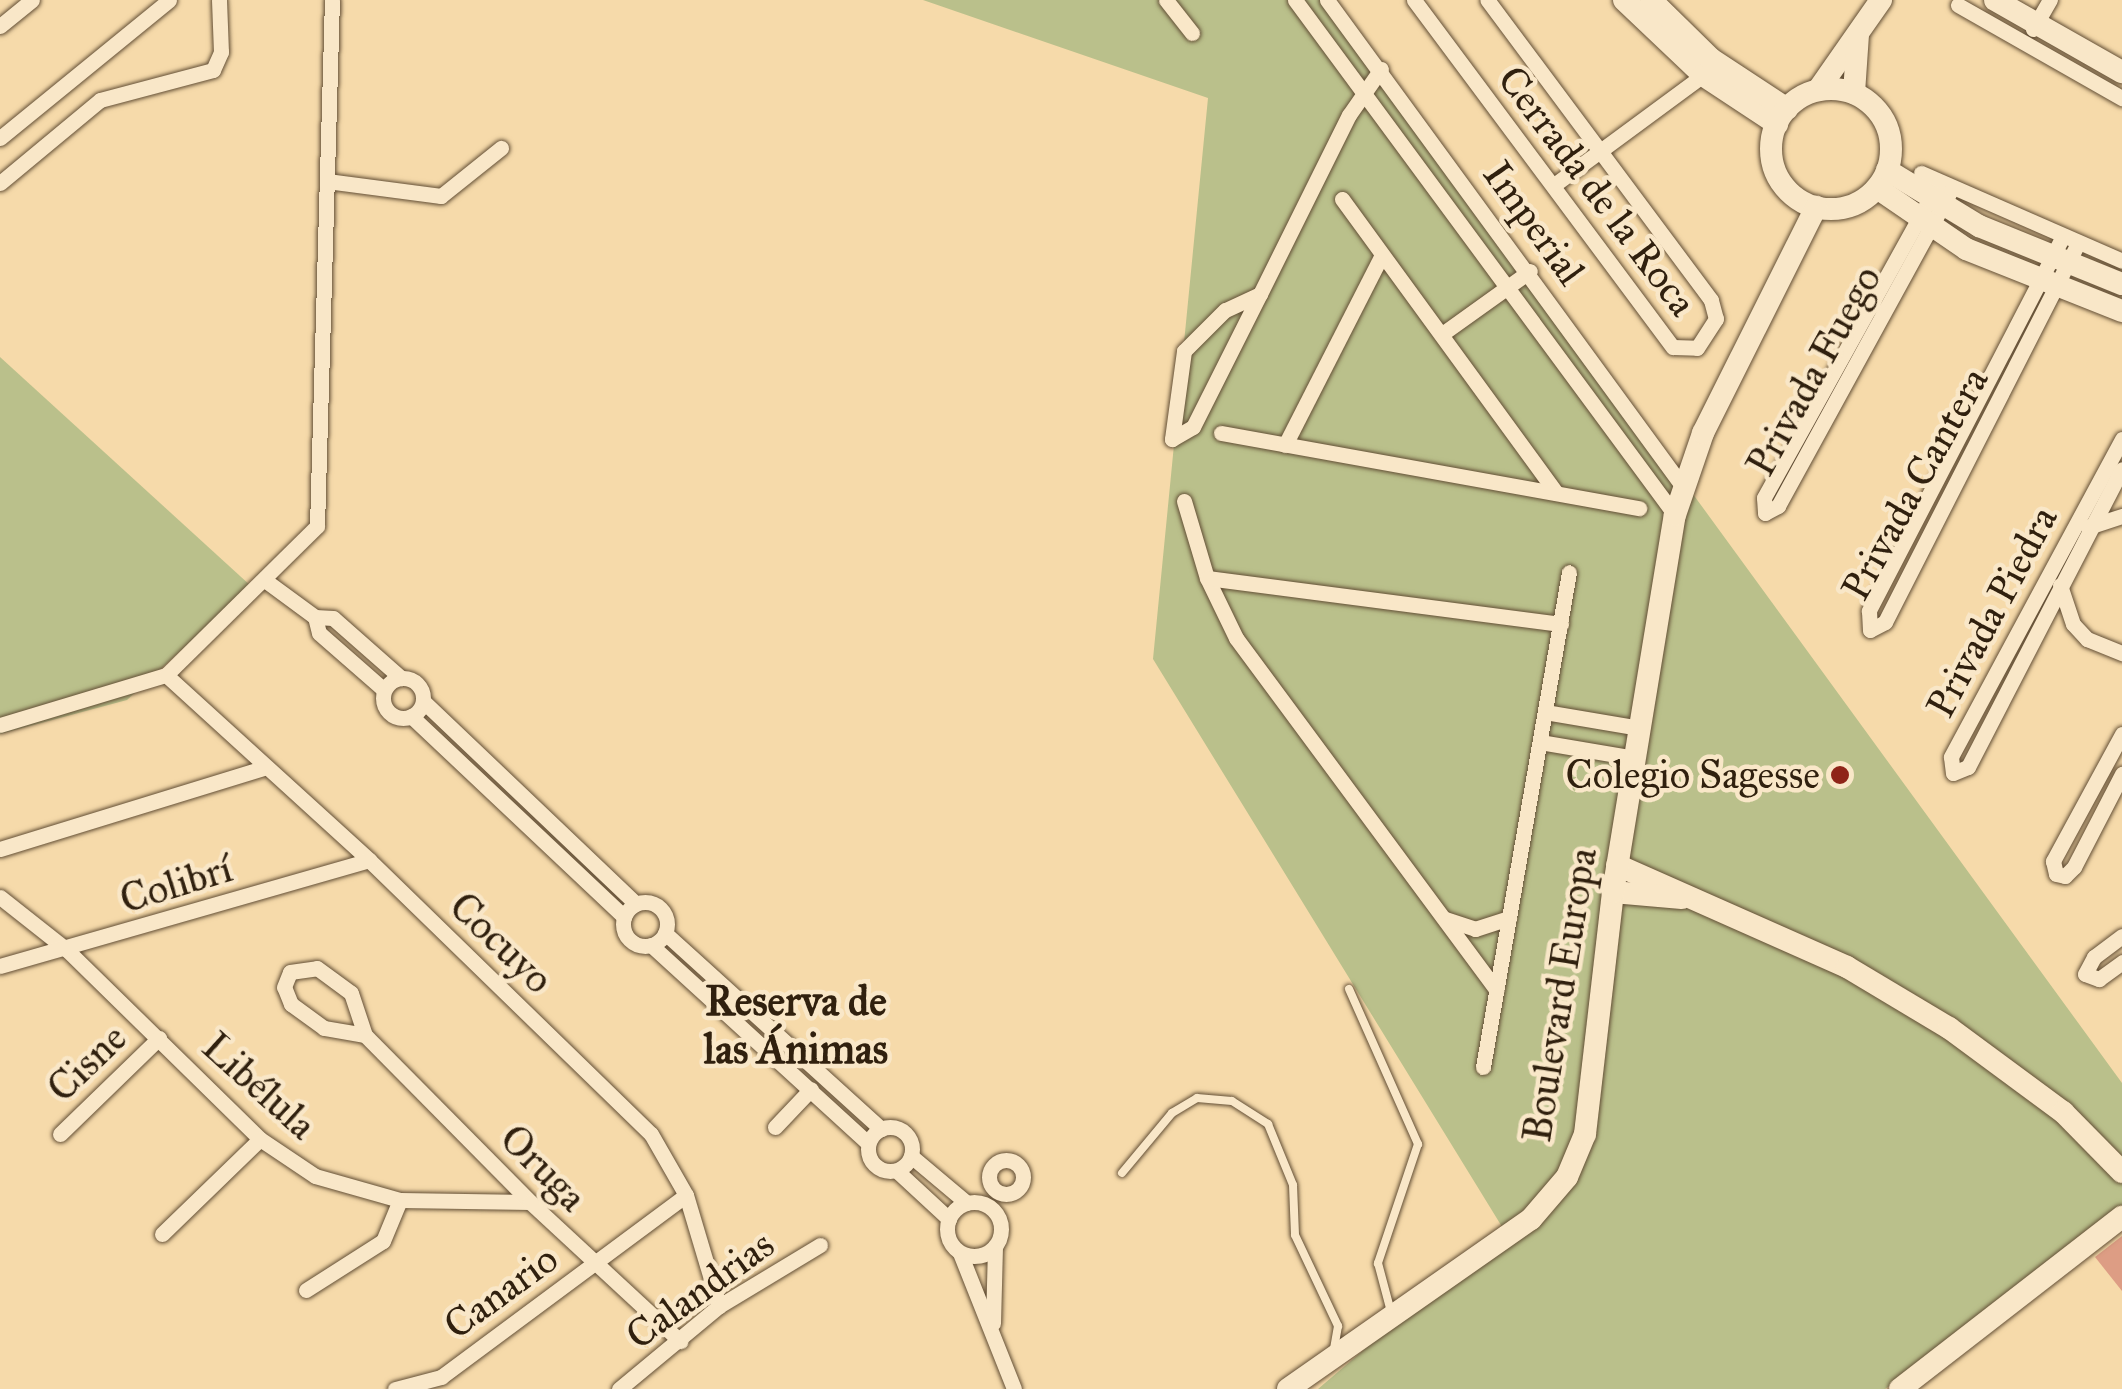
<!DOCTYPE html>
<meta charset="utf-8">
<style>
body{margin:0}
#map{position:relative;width:2122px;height:1389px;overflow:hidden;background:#f6daaa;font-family:"IM FELL Great Primer",serif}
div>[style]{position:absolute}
.green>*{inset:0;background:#bac08b}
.building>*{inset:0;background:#dd9d84}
.roads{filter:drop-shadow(0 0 2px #624e35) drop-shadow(0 0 2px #624e35)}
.lane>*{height:8px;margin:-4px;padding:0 4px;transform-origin:4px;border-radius:4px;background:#f9e7c8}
.street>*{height:15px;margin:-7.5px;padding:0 7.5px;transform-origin:7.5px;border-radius:7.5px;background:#f9e7c8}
.street>.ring{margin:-7.5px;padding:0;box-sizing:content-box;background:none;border:15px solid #f9e7c8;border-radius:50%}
.secondary>*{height:22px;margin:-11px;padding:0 11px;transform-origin:11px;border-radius:11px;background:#f9e7c8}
.secondary>.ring{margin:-11px;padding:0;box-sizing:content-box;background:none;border:22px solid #f9e7c8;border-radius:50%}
.dots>*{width:28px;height:28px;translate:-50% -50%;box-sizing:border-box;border:5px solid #f9e7c8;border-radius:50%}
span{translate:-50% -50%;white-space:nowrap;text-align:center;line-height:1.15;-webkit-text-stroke:9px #f9e7c8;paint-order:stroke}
.street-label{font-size:40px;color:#30200e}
.poi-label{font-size:40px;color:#30200e}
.right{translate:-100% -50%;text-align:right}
.neighbourhood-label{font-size:42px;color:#30200e;font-weight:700}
</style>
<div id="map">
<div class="green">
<i style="clip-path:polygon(923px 0,1333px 0,2122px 1083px,2122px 1209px,1974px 1329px,1885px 1389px,1318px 1389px,1504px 1230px,1153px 659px,1208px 98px)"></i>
<i style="clip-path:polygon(0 357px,251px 586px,127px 700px,0 734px)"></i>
</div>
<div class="building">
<i style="clip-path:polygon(2122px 1236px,2122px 1291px,2095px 1257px)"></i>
</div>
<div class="roads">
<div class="lane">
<i style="left:1349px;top:989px;width:170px;rotate:66deg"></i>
<i style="left:1418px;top:1144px;width:126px;rotate:108.6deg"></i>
<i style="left:1378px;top:1263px;width:51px;rotate:75.1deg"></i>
<i style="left:1122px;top:1173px;width:78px;rotate:-50.2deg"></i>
<i style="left:1172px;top:1113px;width:29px;rotate:-31deg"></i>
<i style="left:1197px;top:1098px;width:35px;rotate:5deg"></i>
<i style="left:1232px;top:1101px;width:43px;rotate:32.6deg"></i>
<i style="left:1268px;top:1124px;width:66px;rotate:67.7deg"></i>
<i style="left:1293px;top:1185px;width:50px;rotate:87.7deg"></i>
<i style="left:1295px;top:1235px;width:101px;rotate:64.7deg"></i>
<i style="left:1338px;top:1326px;width:23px;rotate:100deg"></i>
</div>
<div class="street">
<i style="left:1166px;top:0;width:42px;rotate:51.8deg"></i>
<i style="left:1295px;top:0;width:640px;rotate:53.58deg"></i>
<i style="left:1327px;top:0;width:603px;rotate:53.83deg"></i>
<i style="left:1414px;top:0;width:433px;rotate:53.3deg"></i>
<i style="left:1673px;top:347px;width:24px;rotate:2deg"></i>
<i style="left:1697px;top:348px;width:35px;rotate:-57deg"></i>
<i style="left:1716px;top:319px;width:20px;rotate:-105deg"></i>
<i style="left:1711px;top:300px;width:374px;rotate:-126.7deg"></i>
<i style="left:1958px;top:5px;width:189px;rotate:29.6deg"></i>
<i style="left:0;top:26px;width:41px;rotate:-39.1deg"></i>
<i style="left:2033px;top:29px;width:34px;rotate:-60deg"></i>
<i style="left:0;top:138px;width:218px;rotate:-39.2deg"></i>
<i style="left:1921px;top:173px;width:219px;rotate:23.6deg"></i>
<i style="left:327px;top:181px;width:115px;rotate:7.5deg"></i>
<i style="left:441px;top:196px;width:77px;rotate:-38.7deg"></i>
<i style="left:1939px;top:182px;width:361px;rotate:119deg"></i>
<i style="left:1764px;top:498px;width:15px;rotate:86deg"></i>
<i style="left:1765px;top:513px;width:15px;rotate:-28deg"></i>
<i style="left:1778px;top:506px;width:362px;rotate:-61.3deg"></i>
<i style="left:0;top:183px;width:130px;rotate:-39.7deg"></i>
<i style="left:100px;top:100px;width:117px;rotate:-14.9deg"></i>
<i style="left:213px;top:70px;width:20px;rotate:-66deg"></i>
<i style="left:221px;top:52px;width:52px;rotate:-92.2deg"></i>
<i style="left:1554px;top:185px;width:190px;rotate:-36.4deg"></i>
<i style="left:1342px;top:199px;width:364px;rotate:53.9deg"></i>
<i style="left:2062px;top:238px;width:420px;rotate:117.4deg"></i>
<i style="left:1869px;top:611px;width:19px;rotate:87deg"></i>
<i style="left:1870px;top:630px;width:17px;rotate:-28deg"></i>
<i style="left:1885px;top:622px;width:424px;rotate:-63deg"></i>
<i style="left:1260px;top:294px;width:38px;rotate:155deg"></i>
<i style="left:1225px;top:310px;width:58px;rotate:135deg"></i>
<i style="left:1184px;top:351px;width:89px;rotate:97.8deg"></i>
<i style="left:1172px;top:439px;width:24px;rotate:-30deg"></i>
<i style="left:1193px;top:427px;width:149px;rotate:-63.3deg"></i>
<i style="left:1260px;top:294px;width:200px;rotate:-63.6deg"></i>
<i style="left:1349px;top:115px;width:56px;rotate:-55.2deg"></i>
<i style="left:1442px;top:334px;width:108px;rotate:-35.6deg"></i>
<i style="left:1221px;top:433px;width:425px;rotate:10.2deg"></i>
<i style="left:2122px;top:439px;width:361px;rotate:118.3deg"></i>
<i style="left:1951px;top:757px;width:16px;rotate:83deg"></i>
<i style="left:1953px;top:773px;width:16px;rotate:-22deg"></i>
<i style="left:1968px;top:767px;width:335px;rotate:-62.7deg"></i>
<i style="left:1285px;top:445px;width:213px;rotate:-63deg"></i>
<i style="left:1184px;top:501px;width:80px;rotate:73.4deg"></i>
<i style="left:1207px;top:578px;width:67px;rotate:64.2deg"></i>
<i style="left:1236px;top:638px;width:438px;rotate:53.5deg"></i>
<i style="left:2088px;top:527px;width:36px;rotate:-18deg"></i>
<i style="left:1207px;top:578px;width:357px;rotate:7.4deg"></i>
<i style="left:266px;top:581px;width:61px;rotate:36.3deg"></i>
<i style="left:315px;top:617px;width:18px;rotate:3deg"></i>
<i style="left:333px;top:618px;width:91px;rotate:41.4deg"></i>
<i style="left:2060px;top:585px;width:41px;rotate:71.6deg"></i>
<i style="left:2073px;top:624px;width:21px;rotate:47deg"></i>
<i style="left:2087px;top:639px;width:38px;rotate:22deg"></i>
<i style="left:315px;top:617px;width:16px;rotate:76deg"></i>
<i style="left:319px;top:633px;width:86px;rotate:41.2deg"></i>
<i style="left:166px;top:675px;width:275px;rotate:42.3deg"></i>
<i style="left:369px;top:860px;width:393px;rotate:44.2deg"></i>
<i style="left:651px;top:1134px;width:70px;rotate:60.2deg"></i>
<i style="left:686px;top:1195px;width:116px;rotate:73.4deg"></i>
<i class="ring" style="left:383px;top:678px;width:25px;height:25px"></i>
<i style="left:423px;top:701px;width:294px;rotate:43.6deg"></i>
<i style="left:1545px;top:712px;width:96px;rotate:9.6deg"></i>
<i style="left:411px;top:716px;width:293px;rotate:43.3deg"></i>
<i style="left:0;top:725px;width:173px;rotate:-16.8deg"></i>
<i style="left:166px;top:675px;width:212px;rotate:-44.6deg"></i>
<i style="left:317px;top:526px;width:526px;rotate:-88.37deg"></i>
<i style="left:2122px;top:734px;width:145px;rotate:118.5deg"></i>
<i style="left:2053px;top:861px;width:13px;rotate:77deg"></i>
<i style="left:2056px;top:874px;width:9px;rotate:13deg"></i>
<i style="left:2065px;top:876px;width:13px;rotate:-45deg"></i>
<i style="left:2074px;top:867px;width:105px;rotate:-62.7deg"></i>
<i style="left:1540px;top:742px;width:96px;rotate:9.6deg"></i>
<i style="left:0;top:849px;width:278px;rotate:-17.1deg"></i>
<i style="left:0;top:897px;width:85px;rotate:38.3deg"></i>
<i style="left:67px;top:950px;width:270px;rotate:44.4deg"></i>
<i style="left:260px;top:1139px;width:66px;rotate:33.9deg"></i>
<i style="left:315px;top:1176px;width:88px;rotate:15.8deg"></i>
<i style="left:400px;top:1200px;width:130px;rotate:0.9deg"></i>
<i class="ring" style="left:623px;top:902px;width:29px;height:29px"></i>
<i style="left:1445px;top:919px;width:32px;rotate:18deg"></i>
<i style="left:1475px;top:929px;width:36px;rotate:-18deg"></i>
<i style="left:665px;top:933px;width:292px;rotate:42.2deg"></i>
<i style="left:2122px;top:936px;width:35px;rotate:143deg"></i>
<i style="left:2094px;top:957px;width:19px;rotate:118deg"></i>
<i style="left:2085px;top:974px;width:15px;rotate:20deg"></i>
<i style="left:2099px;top:979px;width:29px;rotate:-36deg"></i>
<i style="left:651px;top:945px;width:294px;rotate:42.4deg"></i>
<i style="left:0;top:966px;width:384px;rotate:-16deg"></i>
<i style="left:365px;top:1035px;width:42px;rotate:-170.3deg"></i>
<i style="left:324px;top:1028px;width:41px;rotate:-144deg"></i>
<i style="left:291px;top:1004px;width:18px;rotate:-112deg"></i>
<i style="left:284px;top:987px;width:16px;rotate:-68deg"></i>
<i style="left:290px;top:972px;width:27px;rotate:-8deg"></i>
<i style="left:317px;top:968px;width:42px;rotate:36.3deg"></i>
<i style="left:351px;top:993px;width:44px;rotate:71.6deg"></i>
<i style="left:365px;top:1035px;width:235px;rotate:45.3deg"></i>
<i style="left:530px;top:1202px;width:205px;rotate:42.8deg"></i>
<i style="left:1483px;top:1067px;width:502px;rotate:-80.14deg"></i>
<i class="ring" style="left:868px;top:1127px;width:29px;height:29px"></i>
<i style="left:775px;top:1127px;width:52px;rotate:-46.5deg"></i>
<i style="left:60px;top:1134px;width:138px;rotate:-44.1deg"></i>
<i style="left:911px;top:1156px;width:73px;rotate:40deg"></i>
<i class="ring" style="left:989px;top:1160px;width:19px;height:19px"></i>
<i style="left:897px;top:1171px;width:71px;rotate:42.7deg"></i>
<i class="ring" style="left:947px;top:1202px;width:39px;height:39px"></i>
<i style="left:162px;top:1234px;width:136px;rotate:-44.1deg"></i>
<i style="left:960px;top:1253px;width:146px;rotate:68.3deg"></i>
<i style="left:306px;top:1290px;width:91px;rotate:-32.5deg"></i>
<i style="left:383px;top:1241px;width:44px;rotate:-67.5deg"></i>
<i style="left:993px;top:1323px;width:77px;rotate:-88.5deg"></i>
<i style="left:395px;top:1389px;width:48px;rotate:-14.6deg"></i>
<i style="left:441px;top:1377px;width:305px;rotate:-36.6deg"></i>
<i style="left:619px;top:1389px;width:130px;rotate:-39.7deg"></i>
<i style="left:719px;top:1306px;width:118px;rotate:-31.1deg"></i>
</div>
<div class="secondary">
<i style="left:1624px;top:0;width:109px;rotate:43.5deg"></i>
<i style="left:1703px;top:75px;width:89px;rotate:33.5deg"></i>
<i style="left:1651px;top:0;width:84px;rotate:44.5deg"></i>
<i style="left:1711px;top:59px;width:91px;rotate:33.3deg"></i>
<i style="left:1995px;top:0;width:146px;rotate:29.6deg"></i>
<i class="ring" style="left:1771px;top:89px;width:98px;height:98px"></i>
<i style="left:1818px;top:90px;width:110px;rotate:-55deg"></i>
<i style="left:1854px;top:93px;width:58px;rotate:-86.1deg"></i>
<i style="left:1887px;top:170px;width:108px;rotate:31.3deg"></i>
<i style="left:1979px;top:226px;width:154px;rotate:22.1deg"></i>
<i style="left:1877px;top:188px;width:108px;rotate:34.4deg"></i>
<i style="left:1966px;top:249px;width:168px;rotate:21.7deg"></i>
<i style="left:1617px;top:865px;width:252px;rotate:23.9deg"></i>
<i style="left:1847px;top:967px;width:119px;rotate:30.9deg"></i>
<i style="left:1949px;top:1028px;width:142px;rotate:36.4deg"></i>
<i style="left:2063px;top:1112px;width:84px;rotate:45.5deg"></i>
<i style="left:1613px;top:892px;width:69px;rotate:5deg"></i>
<i style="left:1288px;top:1389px;width:297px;rotate:-35deg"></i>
<i style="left:1531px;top:1219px;width:55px;rotate:-49.4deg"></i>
<i style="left:1567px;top:1177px;width:47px;rotate:-67.3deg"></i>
<i style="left:1585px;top:1134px;width:244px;rotate:-83.4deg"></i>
<i style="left:1613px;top:892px;width:382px;rotate:-80.7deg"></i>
<i style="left:1675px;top:515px;width:87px;rotate:-71.1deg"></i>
<i style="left:1703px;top:433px;width:253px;rotate:-63.4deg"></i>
<i style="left:1900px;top:1389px;width:281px;rotate:-37.8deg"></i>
</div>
</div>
<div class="dots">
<i style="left:1840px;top:775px;background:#8f2418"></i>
</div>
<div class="street-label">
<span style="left:1597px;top:191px;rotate:53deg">Cerrada de la Roca</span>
<span style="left:1534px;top:223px;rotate:54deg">Imperial</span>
<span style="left:1814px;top:371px;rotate:-61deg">Privada Fuego</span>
<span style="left:1915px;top:484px;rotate:-61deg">Privada Cantera</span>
<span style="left:1992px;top:612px;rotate:-62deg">Privada Piedra</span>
<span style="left:176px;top:884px;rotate:-17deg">Colibrí</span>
<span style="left:501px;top:943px;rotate:44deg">Cocuyo</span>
<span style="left:1560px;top:995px;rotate:-81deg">Boulevard Europa</span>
<span style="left:87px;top:1063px;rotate:-44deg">Cisne</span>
<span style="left:259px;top:1086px;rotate:42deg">Libélula</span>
<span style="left:543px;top:1168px;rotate:45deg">Oruga</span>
<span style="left:700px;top:1290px;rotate:-36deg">Calandrias</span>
<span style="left:501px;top:1292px;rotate:-36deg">Canario</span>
</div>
<div class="poi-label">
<span class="right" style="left:1820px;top:775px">Colegio Sagesse</span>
</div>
<div class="neighbourhood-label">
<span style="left:796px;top:1025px">Reserva de<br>las Ánimas</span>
</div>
</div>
